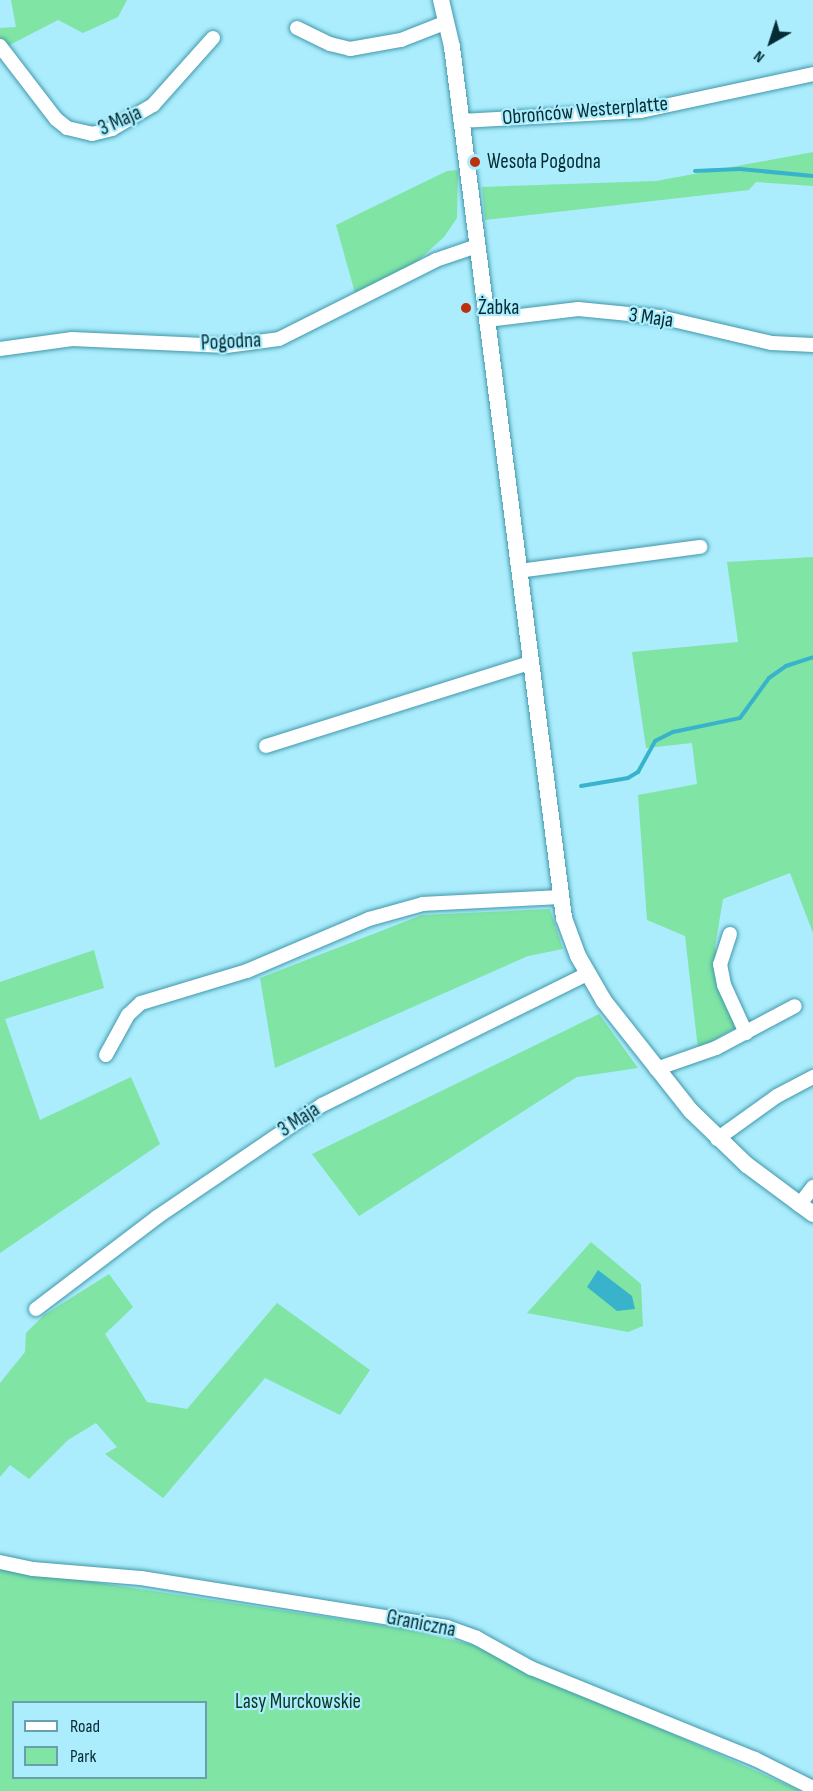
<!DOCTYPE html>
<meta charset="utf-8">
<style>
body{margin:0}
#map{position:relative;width:813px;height:1791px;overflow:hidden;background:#abedfd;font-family:"Sofia Sans Condensed",sans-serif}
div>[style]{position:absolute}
.green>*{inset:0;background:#7fe4a4}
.water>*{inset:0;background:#39b3cc}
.stream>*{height:4px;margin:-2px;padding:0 2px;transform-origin:2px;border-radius:2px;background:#39b3cc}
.roads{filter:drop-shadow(0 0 2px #4098ab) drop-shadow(0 0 2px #4098ab)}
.minor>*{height:14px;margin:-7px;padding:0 7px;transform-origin:7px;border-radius:7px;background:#fff}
.tertiary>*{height:16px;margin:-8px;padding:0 8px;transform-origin:8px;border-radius:8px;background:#fff}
.dots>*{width:16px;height:16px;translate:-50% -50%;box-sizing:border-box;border:3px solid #abedfd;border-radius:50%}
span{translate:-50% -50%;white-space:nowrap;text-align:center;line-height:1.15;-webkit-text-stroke:4.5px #abedfd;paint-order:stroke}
.street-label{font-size:21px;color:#052c34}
.poi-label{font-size:21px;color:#052c34}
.left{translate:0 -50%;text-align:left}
.park-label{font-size:21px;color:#0b381f}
.legend{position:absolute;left:12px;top:1701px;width:195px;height:78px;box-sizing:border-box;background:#abedfd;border:2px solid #69a0ad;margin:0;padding:8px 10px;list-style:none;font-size:18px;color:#052c34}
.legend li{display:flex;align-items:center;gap:12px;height:30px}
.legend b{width:30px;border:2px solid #69a0ad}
.north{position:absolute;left:741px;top:12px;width:60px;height:60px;-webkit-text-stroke:4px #abedfd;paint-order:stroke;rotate:219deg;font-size:16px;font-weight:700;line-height:24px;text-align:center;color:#052c34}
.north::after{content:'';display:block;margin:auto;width:21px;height:27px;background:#052c34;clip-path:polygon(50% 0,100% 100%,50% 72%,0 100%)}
</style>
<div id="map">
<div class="green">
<i style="clip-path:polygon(11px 0,127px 0,118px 17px,83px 33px,58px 20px,0 50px,0 28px,16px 27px)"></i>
<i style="clip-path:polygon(813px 152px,813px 186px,756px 182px,749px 190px,485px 220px,482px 187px,656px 181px)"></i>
<i style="clip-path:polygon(458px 170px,457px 218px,444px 237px,411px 267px,355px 293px,336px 225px,447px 171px)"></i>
<i style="clip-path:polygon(813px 557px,813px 933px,790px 873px,723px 899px,715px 947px,735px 1028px,698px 1049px,685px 936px,647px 920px,638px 795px,697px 784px,692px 743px,646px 748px,632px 652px,738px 642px,727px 562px)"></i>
<i style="clip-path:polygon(550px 909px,563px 949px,528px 956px,275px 1068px,260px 978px,422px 915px)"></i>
<i style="clip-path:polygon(94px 950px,104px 988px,5px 1019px,40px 1120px,131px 1077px,160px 1144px,0 1253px,0 982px)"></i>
<i style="clip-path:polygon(599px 1014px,638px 1068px,577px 1077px,359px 1216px,312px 1154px)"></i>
<i style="clip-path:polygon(591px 1242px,641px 1284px,643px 1326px,628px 1332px,527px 1313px)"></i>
<i style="clip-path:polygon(109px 1274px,133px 1307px,105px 1334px,147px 1402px,187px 1409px,277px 1303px,370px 1370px,340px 1415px,265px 1378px,163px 1498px,105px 1454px,117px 1447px,96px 1423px,68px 1440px,29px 1479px,10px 1465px,0 1477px,0 1383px,25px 1352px,26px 1333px,44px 1315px)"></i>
<i style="clip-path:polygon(evenodd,0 1568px,399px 1628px,470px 1644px,801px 1791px,0 1791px,0 1568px,14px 1702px,206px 1702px,206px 1778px,14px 1778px,14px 1702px)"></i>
</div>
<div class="water">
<i style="clip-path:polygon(598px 1270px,632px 1296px,635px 1309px,617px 1311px,587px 1287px)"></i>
</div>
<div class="stream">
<i style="left:695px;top:171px;width:45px;rotate:-2.5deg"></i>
<i style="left:740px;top:169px;width:73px;rotate:5.5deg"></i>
<i style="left:581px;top:786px;width:48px;rotate:-9.7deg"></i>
<i style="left:628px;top:778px;width:12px;rotate:-31deg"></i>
<i style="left:638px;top:772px;width:35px;rotate:-61deg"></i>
<i style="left:655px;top:741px;width:20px;rotate:-27deg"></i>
<i style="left:673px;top:732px;width:68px;rotate:-11.8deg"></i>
<i style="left:740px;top:718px;width:49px;rotate:-54.1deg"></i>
<i style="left:769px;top:678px;width:21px;rotate:-35deg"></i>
<i style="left:786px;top:666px;width:28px;rotate:-18deg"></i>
</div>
<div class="roads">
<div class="minor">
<i style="left:297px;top:28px;width:37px;rotate:26deg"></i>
<i style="left:330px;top:44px;width:21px;rotate:14deg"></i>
<i style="left:350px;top:49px;width:52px;rotate:-10deg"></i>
<i style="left:401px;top:40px;width:49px;rotate:-21.4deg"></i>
<i style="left:0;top:46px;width:92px;rotate:52.5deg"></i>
<i style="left:56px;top:119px;width:14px;rotate:39deg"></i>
<i style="left:67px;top:128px;width:26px;rotate:13deg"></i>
<i style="left:92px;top:134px;width:21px;rotate:-14deg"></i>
<i style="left:112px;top:129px;width:48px;rotate:-30.3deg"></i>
<i style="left:153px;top:105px;width:90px;rotate:-48.2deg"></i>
<i style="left:461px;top:121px;width:180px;rotate:-3.2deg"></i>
<i style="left:641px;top:111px;width:176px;rotate:-12.1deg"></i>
<i style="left:487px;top:320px;width:92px;rotate:-6.9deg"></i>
<i style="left:578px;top:309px;width:82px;rotate:5.6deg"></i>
<i style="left:660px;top:317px;width:115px;rotate:13.1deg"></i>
<i style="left:772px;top:343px;width:41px;rotate:2.8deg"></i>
<i style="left:0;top:349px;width:73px;rotate:-7.9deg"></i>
<i style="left:72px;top:339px;width:154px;rotate:2.6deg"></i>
<i style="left:226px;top:346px;width:53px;rotate:-7.5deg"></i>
<i style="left:279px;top:339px;width:176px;rotate:-26.7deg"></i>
<i style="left:436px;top:260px;width:43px;rotate:-18.9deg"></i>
<i style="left:519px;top:571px;width:183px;rotate:-7.6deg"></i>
<i style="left:266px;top:746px;width:277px;rotate:-17.5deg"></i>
<i style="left:730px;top:934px;width:32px;rotate:108deg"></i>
<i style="left:720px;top:964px;width:21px;rotate:79deg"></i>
<i style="left:724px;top:985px;width:53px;rotate:65.4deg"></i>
<i style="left:106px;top:1055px;width:46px;rotate:-61.2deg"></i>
<i style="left:128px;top:1015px;width:18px;rotate:-43deg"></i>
<i style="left:141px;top:1003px;width:111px;rotate:-16.8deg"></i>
<i style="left:247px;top:971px;width:133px;rotate:-23.1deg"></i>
<i style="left:369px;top:919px;width:56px;rotate:-15.5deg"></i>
<i style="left:423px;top:904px;width:136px;rotate:-2.9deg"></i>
<i style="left:656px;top:1069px;width:64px;rotate:-19.3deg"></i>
<i style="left:716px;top:1048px;width:89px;rotate:-28deg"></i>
<i style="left:717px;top:1139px;width:74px;rotate:-35.6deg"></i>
<i style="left:777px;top:1096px;width:41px;rotate:-27.8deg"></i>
<i style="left:799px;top:1205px;width:23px;rotate:-52deg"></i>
<i style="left:36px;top:1309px;width:152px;rotate:-37.2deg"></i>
<i style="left:157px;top:1217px;width:199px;rotate:-34.2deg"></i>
<i style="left:322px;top:1105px;width:296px;rotate:-26.3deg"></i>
<i style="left:0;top:1562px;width:34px;rotate:12deg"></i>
<i style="left:33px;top:1569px;width:108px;rotate:4.8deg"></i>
<i style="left:141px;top:1578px;width:310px;rotate:9.1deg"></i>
<i style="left:447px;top:1627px;width:32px;rotate:20deg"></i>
<i style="left:477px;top:1638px;width:62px;rotate:29.1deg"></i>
<i style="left:531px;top:1668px;width:242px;rotate:22.1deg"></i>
<i style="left:755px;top:1759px;width:65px;rotate:26.6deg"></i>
</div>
<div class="tertiary">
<i style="left:441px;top:0;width:48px;rotate:76.8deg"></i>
<i style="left:452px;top:47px;width:878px;rotate:82.67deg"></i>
<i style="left:564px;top:918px;width:40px;rotate:69.8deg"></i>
<i style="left:578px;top:956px;width:52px;rotate:60deg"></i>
<i style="left:604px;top:1001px;width:140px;rotate:51.7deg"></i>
<i style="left:691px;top:1111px;width:78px;rotate:44deg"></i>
<i style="left:747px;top:1165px;width:82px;rotate:36.6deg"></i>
</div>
</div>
<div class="dots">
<i style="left:475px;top:162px;background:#bb310b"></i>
<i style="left:466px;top:308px;background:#bb310b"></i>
</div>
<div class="street-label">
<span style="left:585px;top:111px;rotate:-5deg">Obrońców Westerplatte</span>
<span style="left:120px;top:121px;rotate:-24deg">3 Maja</span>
<span style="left:651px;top:318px;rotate:8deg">3 Maja</span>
<span style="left:231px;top:342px;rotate:-3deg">Pogodna</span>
<span style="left:299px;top:1120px;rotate:-33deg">3 Maja</span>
<span style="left:421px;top:1624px;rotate:11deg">Graniczna</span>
</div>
<div class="poi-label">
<span class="left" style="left:487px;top:162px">Wesoła Pogodna</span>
<span class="left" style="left:478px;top:308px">Żabka</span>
</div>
<div class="park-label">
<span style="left:298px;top:1702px">Lasy Murckowskie</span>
</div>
<ul class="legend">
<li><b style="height:8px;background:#fff"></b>Road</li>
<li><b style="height:16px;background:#7fe4a4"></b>Park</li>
</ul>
<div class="north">N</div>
</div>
